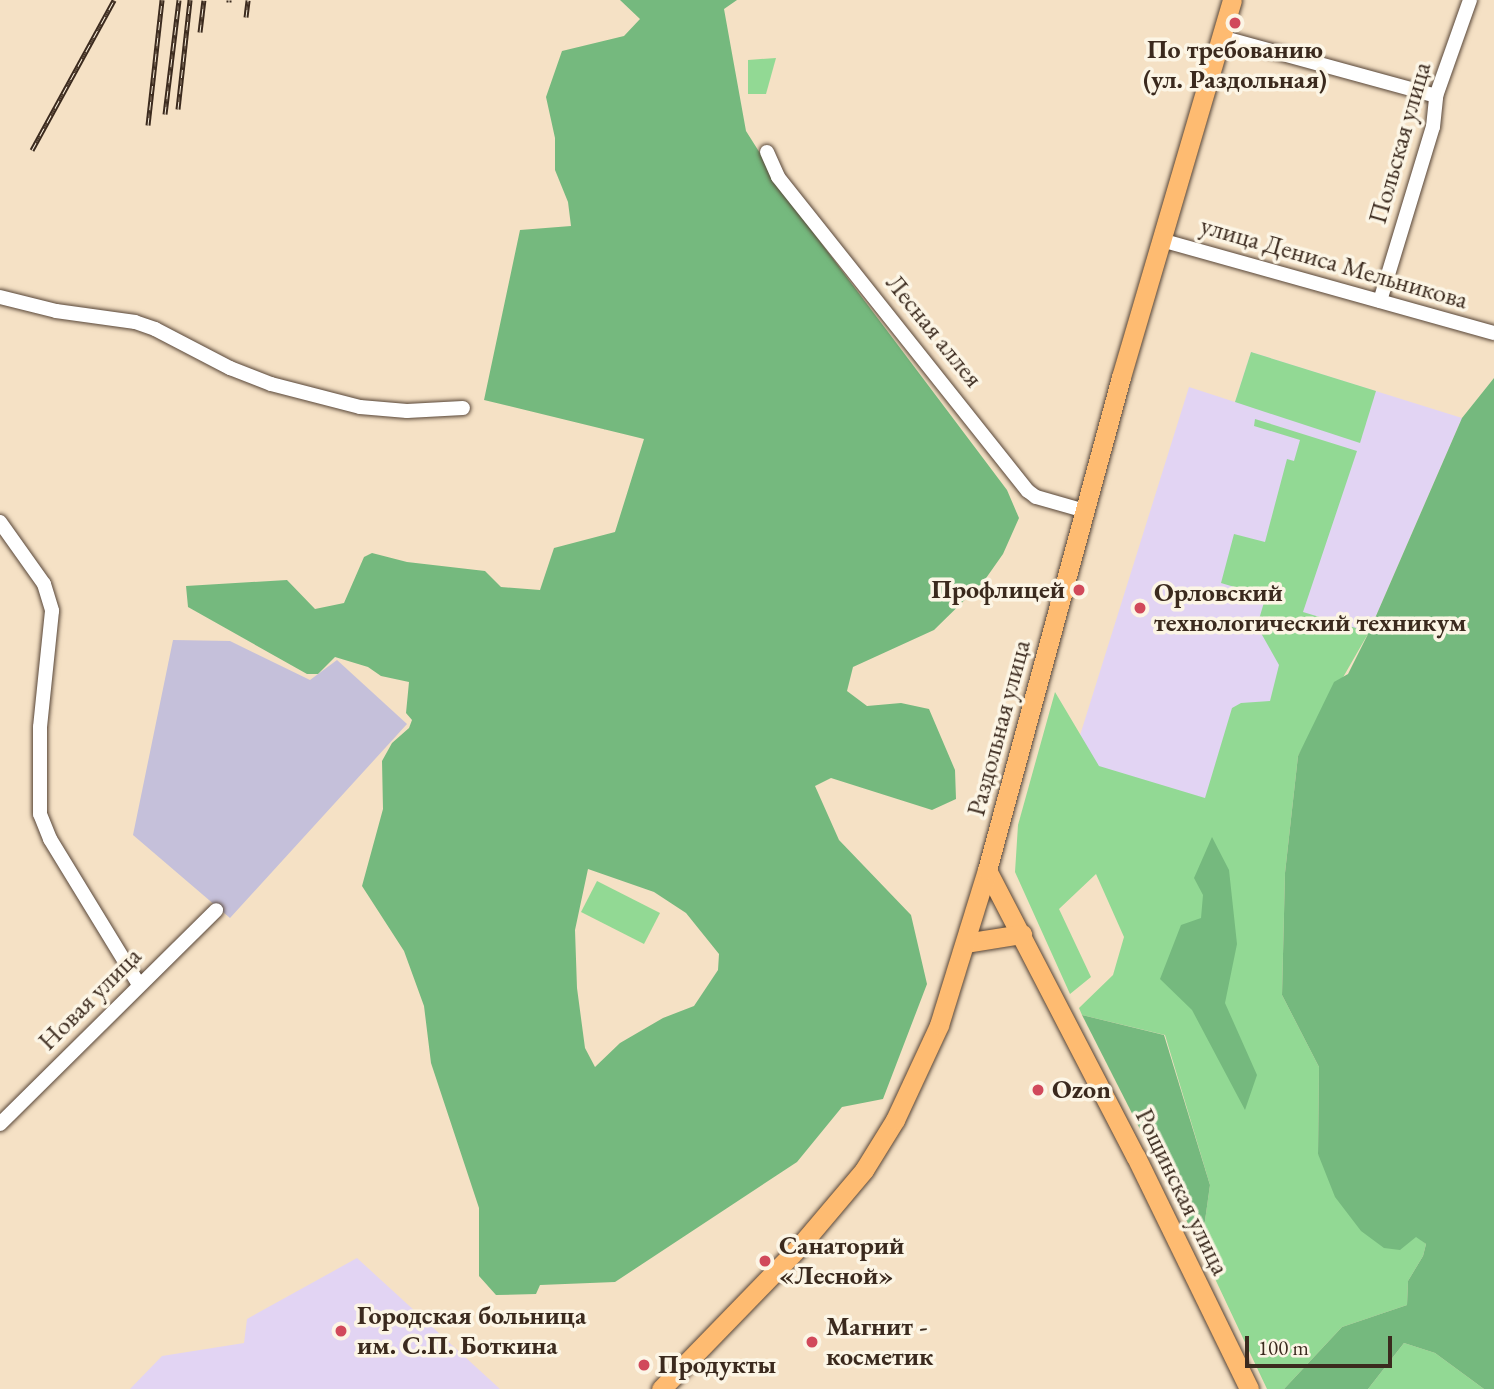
<!DOCTYPE html>
<meta charset="utf-8">
<style>
body{margin:0}
#map{position:relative;width:1494px;height:1389px;overflow:hidden;background:#f5e1c5;font-family:"EB Garamond",serif}
div>[style]{position:absolute}
.built>*{inset:0;background:#e2d4f3}
.industrial>*{inset:0;background:#c5c0da}
.green>*{inset:0;background:#92d994}
.forest>*{inset:0;background:#75b97e}
.roads{filter:drop-shadow(0 0 2px #574537) drop-shadow(0 0 2px #574537)}
.minor>*{height:14px;margin:-7px;padding:0 7px;transform-origin:7px;border-radius:7px;background:#fff}
.major>*{height:19px;margin:-9.5px;padding:0 9.5px;transform-origin:9.5px;border-radius:9.5px;background:#febb71}
.rail>*{height:5px;margin-top:-2.5px;transform-origin:0;background:repeating-linear-gradient(90deg,#fcf5e5 0 8px,#3b2a1e 0 16px);box-sizing:border-box;border-block:2px solid #3b2a1e}
.dots>*{width:19px;height:19px;translate:-50% -50%;box-sizing:border-box;border:4px solid #fcf5e5;border-radius:50%}
span{translate:-50% -50%;white-space:nowrap;text-align:center;line-height:1.15;-webkit-text-stroke:7px #fcf5e5;paint-order:stroke}
.poi-label{font-size:26px;color:#3b2a1e;font-weight:700}
.right{translate:-100% -50%;text-align:right}
.left{translate:0 -50%;text-align:left}
.street-label{font-size:26px;color:#3b2a1e}
.scale{position:absolute;left:1245px;top:1336px;width:147px;height:32px;box-sizing:border-box;border:4px solid #3b2a1e;border-top:0;padding-left:9px;font-size:21px;line-height:24px;white-space:nowrap;color:#3b2a1e;-webkit-text-stroke:5px #fcf5e5;paint-order:stroke}
</style>
<div id="map">
<div class="built">
<i style="clip-path:polygon(1251px 352px,1462px 418px,1369px 632px,1208px 808px,1071px 764px,1189px 387px,1235px 402px)"></i>
<i style="clip-path:polygon(357px 1258px,500px 1389px,130px 1389px,162px 1356px,244px 1343px,247px 1319px)"></i>
</div>
<div class="industrial">
<i style="clip-path:polygon(173px 640px,230px 641px,310px 680px,337px 660px,407px 724px,230px 918px,133px 835px)"></i>
</div>
<div class="green">
<i style="clip-path:polygon(776px 58px,766px 94px,748px 94px,748px 60px)"></i>
<i style="clip-path:polygon(1251px 352px,1376px 391px,1360px 443px,1235px 402px)"></i>
<i style="clip-path:polygon(1255px 419px,1357px 451px,1303px 612px,1369px 632px,1298px 756px,1285px 873px,1282px 995px,1319px 1067px,1318px 1154px,1426px 1244px,1423px 1256px,1408px 1281px,1407px 1305px,1342px 1327px,1284px 1389px,1267px 1389px,1201px 1249px,1210px 1185px,1165px 1035px,1082px 1015px,1079px 1008px,1113px 975px,1124px 937px,1096px 874px,1059px 909px,1091px 977px,1070px 994px,1015px 872px,1018px 825px,1055px 692px,1099px 766px,1205px 798px,1232px 708px,1241px 703px,1270px 701px,1279px 665px,1257px 626px,1265px 599px,1261px 595px,1221px 583px,1234px 534px,1265px 542px,1287px 459px,1294px 461px,1300px 440px,1254px 426px)"></i>
<i style="clip-path:polygon(597px 881px,660px 913px,644px 944px,581px 912px)"></i>
<i style="clip-path:polygon(1404px 1343px,1435px 1353px,1484px 1389px,1368px 1389px)"></i>
</div>
<div class="forest">
<i style="clip-path:polygon(evenodd,620px 0,737px 0,724px 9px,746px 131px,794px 207px,1007px 490px,1019px 518px,1003px 554px,984px 581px,934px 630px,853px 667px,847px 691px,867px 706px,901px 703px,929px 709px,955px 770px,956px 799px,932px 810px,831px 778px,815px 786px,839px 840px,911px 915px,927px 984px,883px 1099px,842px 1107px,797px 1162px,615px 1282px,540px 1285px,536px 1294px,496px 1295px,479px 1276px,479px 1208px,431px 1063px,424px 1006px,404px 951px,362px 886px,383px 809px,382px 761px,392px 743px,409px 728px,412px 720px,406px 713px,409px 682px,381px 676px,368px 667px,335px 657px,318px 674px,307px 674px,188px 607px,186px 586px,287px 580px,315px 609px,344px 603px,364px 557px,372px 553px,407px 562px,485px 571px,501px 587px,540px 590px,554px 548px,615px 532px,644px 439px,484px 400px,520px 230px,571px 226px,568px 202px,555px 170px,555px 138px,546px 97px,562px 51px,624px 36px,640px 19px,620px 0,588px 869px,654px 892px,686px 913px,719px 954px,718px 970px,694px 1006px,663px 1018px,620px 1043px,595px 1067px,585px 1048px,577px 988px,575px 930px,588px 869px)"></i>
<i style="clip-path:polygon(1494px 378px,1494px 1389px,1484px 1389px,1435px 1353px,1404px 1343px,1368px 1389px,1284px 1389px,1342px 1327px,1407px 1305px,1408px 1281px,1423px 1256px,1426px 1244px,1416px 1237px,1400px 1250px,1384px 1248px,1361px 1231px,1335px 1197px,1318px 1154px,1319px 1067px,1282px 995px,1285px 873px,1298px 756px,1334px 682px,1348px 674px,1369px 632px,1462px 418px)"></i>
<i style="clip-path:polygon(1212px 837px,1229px 870px,1237px 944px,1225px 1003px,1257px 1075px,1245px 1110px,1192px 1010px,1160px 979px,1181px 925px,1201px 918px,1203px 895px,1194px 878px)"></i>
<i style="clip-path:polygon(1082px 1015px,1164px 1035px,1210px 1185px,1201px 1249px)"></i>
</div>
<div class="roads">
<div class="minor">
<i style="left:1221px;top:37px;width:223px;rotate:15.3deg"></i>
<i style="left:767px;top:152px;width:27px;rotate:66deg"></i>
<i style="left:778px;top:177px;width:401px;rotate:51.5deg"></i>
<i style="left:1028px;top:491px;width:10px;rotate:37deg"></i>
<i style="left:1036px;top:497px;width:51px;rotate:15.9deg"></i>
<i style="left:1161px;top:240px;width:346px;rotate:15.6deg"></i>
<i style="left:0;top:297px;width:58px;rotate:14deg"></i>
<i style="left:56px;top:311px;width:80px;rotate:7.9deg"></i>
<i style="left:135px;top:322px;width:21px;rotate:19deg"></i>
<i style="left:155px;top:329px;width:85px;rotate:27.5deg"></i>
<i style="left:230px;top:368px;width:44px;rotate:21.3deg"></i>
<i style="left:271px;top:384px;width:92px;rotate:14.5deg"></i>
<i style="left:360px;top:407px;width:47px;rotate:4.9deg"></i>
<i style="left:407px;top:411px;width:56px;rotate:-3.1deg"></i>
<i style="left:1380px;top:301px;width:182px;rotate:-73.1deg"></i>
<i style="left:1433px;top:127px;width:31px;rotate:-84deg"></i>
<i style="left:1436px;top:96px;width:102px;rotate:-70.5deg"></i>
<i style="left:0;top:522px;width:76px;rotate:54.6deg"></i>
<i style="left:44px;top:584px;width:28px;rotate:73deg"></i>
<i style="left:52px;top:611px;width:117px;rotate:95.9deg"></i>
<i style="left:40px;top:727px;width:87px;rotate:90deg"></i>
<i style="left:40px;top:814px;width:27px;rotate:68deg"></i>
<i style="left:50px;top:839px;width:171px;rotate:58.6deg"></i>
<i style="left:0;top:1124px;width:304px;rotate:-44.7deg"></i>
</div>
<div class="major">
<i style="left:987px;top:870px;width:323px;rotate:62.6deg"></i>
<i style="left:1136px;top:1157px;width:258px;rotate:64deg"></i>
<i style="left:965px;top:943px;width:58px;rotate:-9deg"></i>
<i style="left:661px;top:1389px;width:198px;rotate:-45.8deg"></i>
<i style="left:799px;top:1247px;width:101px;rotate:-49.8deg"></i>
<i style="left:864px;top:1170px;width:59px;rotate:-58.2deg"></i>
<i style="left:895px;top:1120px;width:105px;rotate:-65.1deg"></i>
<i style="left:939px;top:1025px;width:162px;rotate:-72.8deg"></i>
<i style="left:987px;top:870px;width:511px;rotate:-74.79deg"></i>
<i style="left:1121px;top:377px;width:393px;rotate:-73.6deg"></i>
</div>
</div>
<div class="rail">
<i style="left:229px;top:2px;width:2px;rotate:-90deg"></i>
<i style="left:246px;top:17px;width:17px;rotate:-83deg"></i>
<i style="left:200px;top:32px;width:32px;rotate:-83deg"></i>
<i style="left:178px;top:109px;width:110px;rotate:-83.7deg"></i>
<i style="left:165px;top:114px;width:115px;rotate:-83deg"></i>
<i style="left:148px;top:125px;width:126px;rotate:-83.6deg"></i>
<i style="left:32px;top:150px;width:171px;rotate:-61.3deg"></i>
</div>
<div class="dots">
<i style="left:1235px;top:23px;background:#d1495b"></i>
<i style="left:1079px;top:590px;background:#d1495b"></i>
<i style="left:1140px;top:608px;background:#d1495b"></i>
<i style="left:1038px;top:1090px;background:#d1495b"></i>
<i style="left:765px;top:1261px;background:#d1495b"></i>
<i style="left:341px;top:1331px;background:#d1495b"></i>
<i style="left:812px;top:1342px;background:#d1495b"></i>
<i style="left:644px;top:1365px;background:#d1495b"></i>
</div>
<div class="poi-label">
<span style="left:1235px;top:65px">По требованию<br>(ул. Раздольная)</span>
<span class="right" style="left:1065px;top:590px">Профлицей</span>
<span class="left" style="left:1154px;top:608px">Орловский<br>технологический техникум</span>
<span class="left" style="left:1052px;top:1090px">Ozon</span>
<span class="left" style="left:779px;top:1261px">Санаторий<br>«Лесной»</span>
<span class="left" style="left:357px;top:1331px">Городская больница<br>им. С.П. Боткина</span>
<span class="left" style="left:826px;top:1342px">Магнит -<br>косметик</span>
<span class="left" style="left:658px;top:1365px">Продукты</span>
</div>
<div class="street-label">
<span style="left:1400px;top:143px;rotate:-74deg">Польская улица</span>
<span style="left:1334px;top:263px;rotate:16deg">улица Дениса Мельникова</span>
<span style="left:934px;top:331px;rotate:51deg">Лесная аллея</span>
<span style="left:999px;top:728px;rotate:-75deg">Раздольная улица</span>
<span style="left:90px;top:999px;rotate:-45deg">Новая улица</span>
<span style="left:1182px;top:1192px;rotate:64deg">Рощинская улица</span>
</div>
<div class="scale">100 m</div>
</div>
